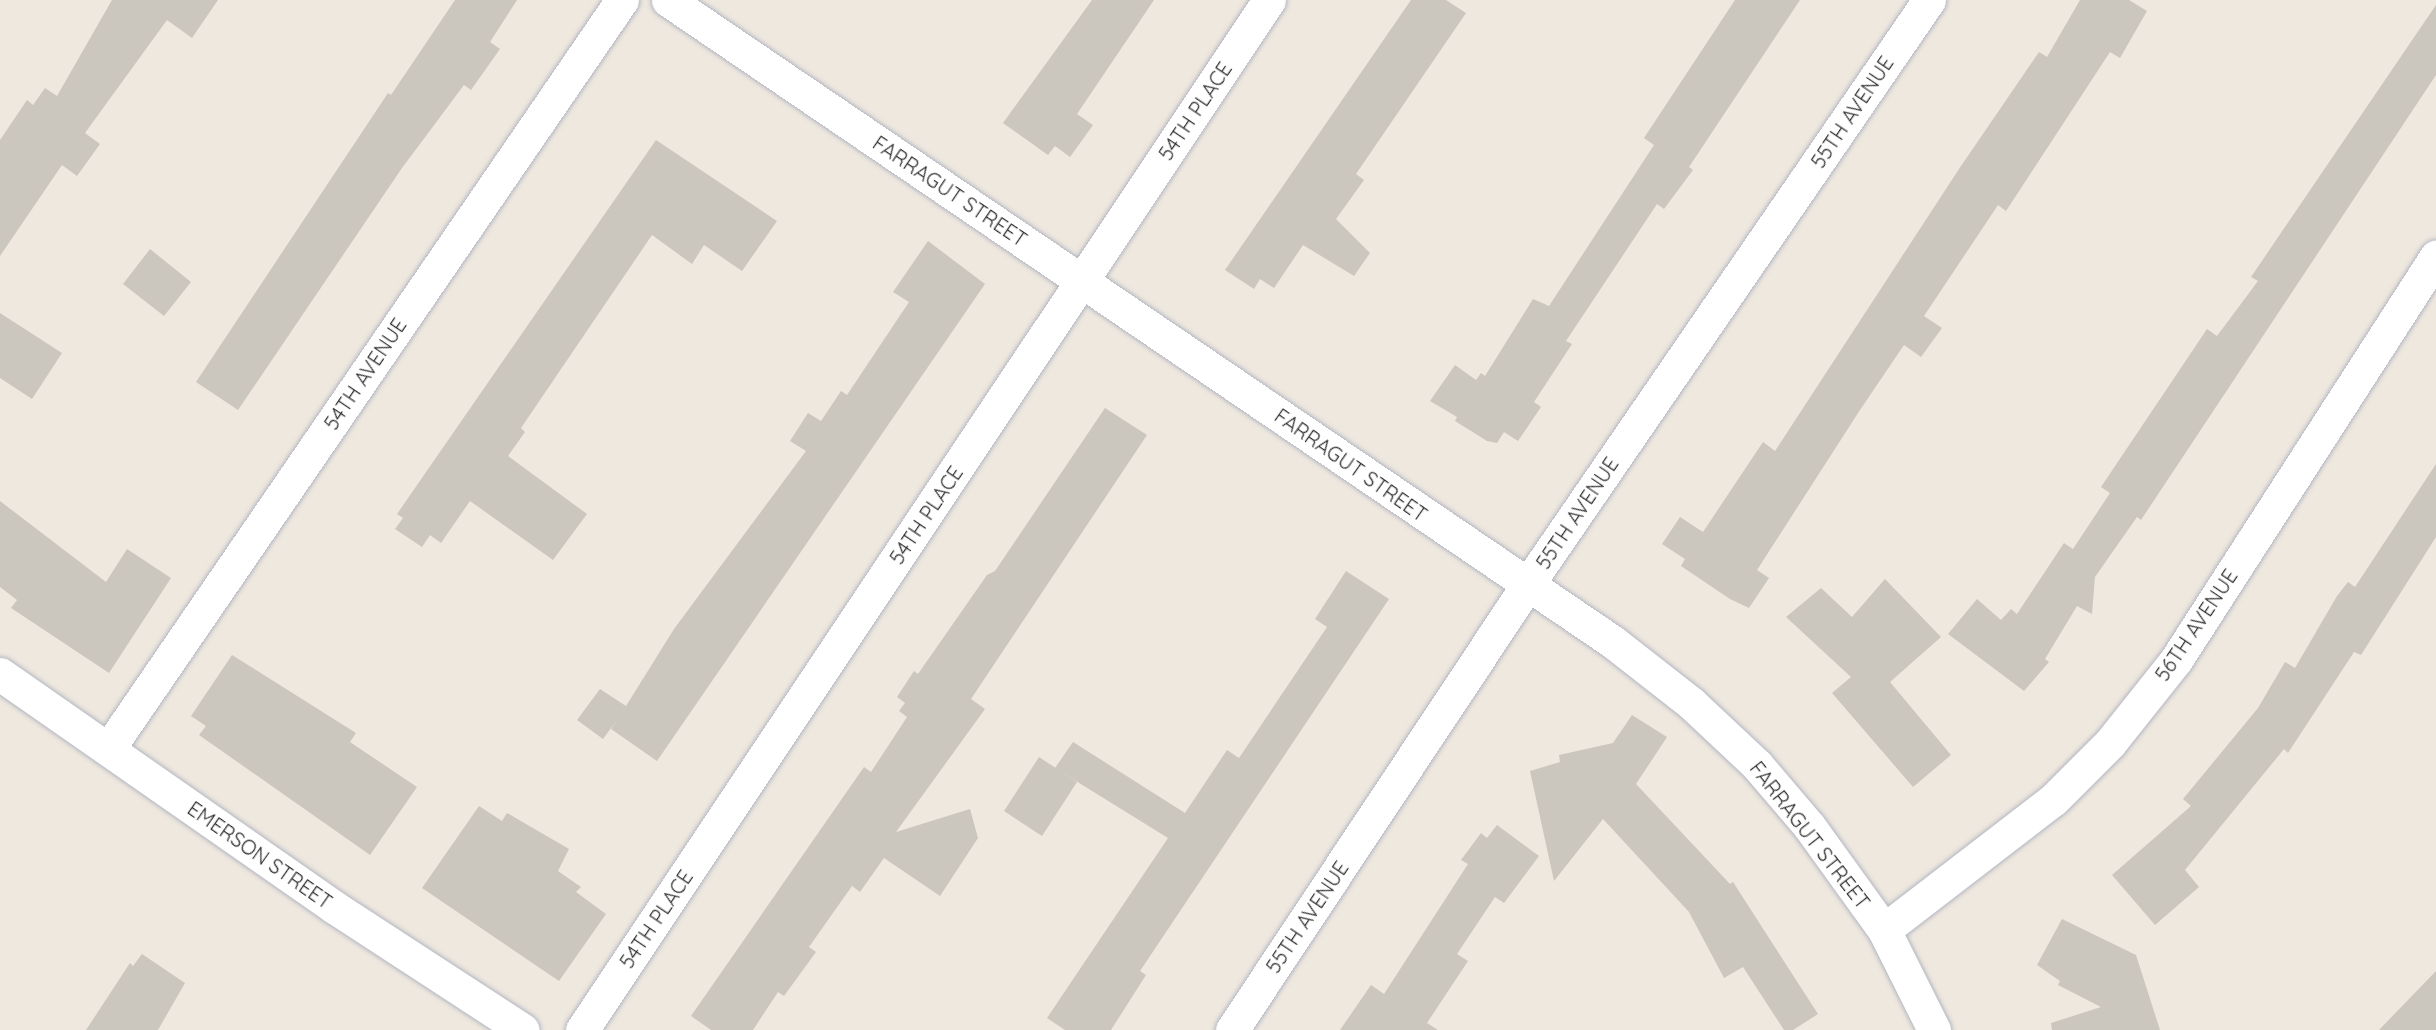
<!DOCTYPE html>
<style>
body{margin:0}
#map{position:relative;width:2436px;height:1030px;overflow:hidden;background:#efe8df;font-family:Quicksand,sans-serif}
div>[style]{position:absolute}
.building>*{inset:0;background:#cbc6be}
.roads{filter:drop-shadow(0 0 2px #b3b6c1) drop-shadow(0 0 2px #b3b6c1)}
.minor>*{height:33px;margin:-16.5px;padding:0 16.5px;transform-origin:16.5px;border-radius:16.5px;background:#fff}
span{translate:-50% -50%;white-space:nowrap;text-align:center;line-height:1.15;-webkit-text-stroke:4.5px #fff;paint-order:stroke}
.street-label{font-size:20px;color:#2d2d2d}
</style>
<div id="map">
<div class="building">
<i style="clip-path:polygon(112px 0,218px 0,192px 38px,167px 20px,85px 133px,100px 144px,77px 176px,62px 165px,0 256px,0 140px,27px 100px,33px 105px,45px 88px,57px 96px)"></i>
<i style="clip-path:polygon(455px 0,517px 0,490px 42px,500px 49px,471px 90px,464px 85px,402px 168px,238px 410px,196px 382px,388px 93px,391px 95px)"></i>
<i style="clip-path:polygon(1092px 0,1154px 0,1077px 114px,1093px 125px,1070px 157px,1055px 146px,1048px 155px,1003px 123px)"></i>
<i style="clip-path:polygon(1411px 0,1446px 0,1466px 13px,1356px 174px,1364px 180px,1336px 219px,1370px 253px,1354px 276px,1303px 245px,1274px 288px,1260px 279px,1254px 289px,1225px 270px)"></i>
<i style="clip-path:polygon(1735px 0,1800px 0,1689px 167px,1693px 170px,1664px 209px,1657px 204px,1566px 341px,1572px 344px,1534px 402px,1541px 407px,1518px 441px,1504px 432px,1497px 443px,1487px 441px,1455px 421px,1457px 417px,1430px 401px,1455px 365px,1476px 380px,1481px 373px,1485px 376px,1533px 299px,1549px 306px,1654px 145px,1644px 138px)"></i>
<i style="clip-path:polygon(2080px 0,2129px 0,2147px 11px,2120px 58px,2110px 52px,2006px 211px,1998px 205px,1924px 316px,1942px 328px,1921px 357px,1904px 345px,1860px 410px,1757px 570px,1769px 578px,1749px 608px,1730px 599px,1681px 566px,1685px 559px,1662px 544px,1680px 517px,1703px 532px,1763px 442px,1775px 451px,1959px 169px,2039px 52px,2047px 57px)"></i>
<i style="clip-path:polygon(2436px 5px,2436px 75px,2141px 520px,2137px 517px,2095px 577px,2092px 614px,2077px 606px,2045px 659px,2049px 662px,2024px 691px,1948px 634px,1977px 599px,2001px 620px,2011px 609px,2017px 614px,2064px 543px,2073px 549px,2110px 493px,2101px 487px,2207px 329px,2217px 336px,2258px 281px,2251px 277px)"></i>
<i style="clip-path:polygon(656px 140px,777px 221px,742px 271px,704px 245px,692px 264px,652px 235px,521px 428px,525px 432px,508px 456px,587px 514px,553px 560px,470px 501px,441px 543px,430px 535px,422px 547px,395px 529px,403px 518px,397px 514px)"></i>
<i style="clip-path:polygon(928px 241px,985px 284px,657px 761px,611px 729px,617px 720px,603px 739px,577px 720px,600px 689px,626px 706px,674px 629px,806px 451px,790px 441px,808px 413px,821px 421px,841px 391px,847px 395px,909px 302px,893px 292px)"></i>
<i style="clip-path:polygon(150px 249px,191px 282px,164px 316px,123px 284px)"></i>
<i style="clip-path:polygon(0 313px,62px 353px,32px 399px,0 378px)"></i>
<i style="clip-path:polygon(1105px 408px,1147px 435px,971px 699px,985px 709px,896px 832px,970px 809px,978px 838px,940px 896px,884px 858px,860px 892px,852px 886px,809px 947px,816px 952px,784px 996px,778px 992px,753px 1030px,711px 1030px,691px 1016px,864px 767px,871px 772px,907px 717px,899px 711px,905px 703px,897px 697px,914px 671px,918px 674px,987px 575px,995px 571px)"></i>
<i style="clip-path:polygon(2436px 464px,2436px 537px,2361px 655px,2354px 652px,2288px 753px,2284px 749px,2185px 870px,2199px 887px,2155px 925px,2112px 875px,2191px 806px,2183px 799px,2258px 708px,2285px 662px,2295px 668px,2337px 596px,2348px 582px,2355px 587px)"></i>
<i style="clip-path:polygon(0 501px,106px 582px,127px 549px,171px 578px,109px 673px,11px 608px,17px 600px,0 587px)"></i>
<i style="clip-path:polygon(1346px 571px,1389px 599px,1140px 971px,1146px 975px,1111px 1030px,1065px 1030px,1047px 1018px,1168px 838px,1055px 768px,1073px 742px,1185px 813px,1227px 750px,1239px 758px,1327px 627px,1315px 619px)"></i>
<i style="clip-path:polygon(1885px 579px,1941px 637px,1890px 682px,1951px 755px,1913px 787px,1832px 693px,1851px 677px,1786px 617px,1821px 588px,1852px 617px)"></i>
<i style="clip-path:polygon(232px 655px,356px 733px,350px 742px,417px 787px,370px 855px,199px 735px,206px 726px,191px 716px)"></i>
<i style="clip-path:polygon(1632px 715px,1667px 737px,1636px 784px,1730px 884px,1733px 882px,1818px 1014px,1793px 1030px,1784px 1030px,1743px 967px,1724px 978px,1689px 912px,1603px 819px,1554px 881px,1530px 771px,1560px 762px,1559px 755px,1613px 743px)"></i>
<i style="clip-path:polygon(1039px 757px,1077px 782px,1042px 836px,1004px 811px)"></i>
<i style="clip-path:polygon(479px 806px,502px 821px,507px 813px,569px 849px,558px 871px,581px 887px,576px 892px,606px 914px,559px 981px,422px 888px)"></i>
<i style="clip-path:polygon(1497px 825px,1539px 856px,1504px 903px,1495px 897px,1457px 954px,1468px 961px,1427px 1023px,1438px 1030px,1340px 1030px,1371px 985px,1384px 994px,1468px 864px,1461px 860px,1481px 833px,1487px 838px)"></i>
<i style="clip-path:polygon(2062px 919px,2136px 955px,2160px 1030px,2052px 1030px,2051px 1023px,2101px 1007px,2058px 985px,2060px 981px,2037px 965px)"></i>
<i style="clip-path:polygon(142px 954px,185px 983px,158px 1030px,86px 1030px,130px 963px,133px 966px)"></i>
<i style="clip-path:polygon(2436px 971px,2436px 1030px,2379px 1030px)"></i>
</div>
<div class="roads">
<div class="minor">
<i style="left:668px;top:0;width:1142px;rotate:34.19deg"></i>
<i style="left:1613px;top:642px;width:99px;rotate:38deg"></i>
<i style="left:1691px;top:703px;width:91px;rotate:43.2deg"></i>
<i style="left:1757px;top:765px;width:80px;rotate:49.6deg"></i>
<i style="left:1809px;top:826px;width:128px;rotate:54.2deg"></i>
<i style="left:1884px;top:930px;width:112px;rotate:63.4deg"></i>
<i style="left:0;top:674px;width:407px;rotate:34.9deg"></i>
<i style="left:334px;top:907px;width:225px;rotate:33.1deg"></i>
<i style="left:109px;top:748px;width:907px;rotate:-55.56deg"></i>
<i style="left:1884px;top:930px;width:213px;rotate:-37.6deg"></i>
<i style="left:2053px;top:800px;width:81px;rotate:-45deg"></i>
<i style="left:2110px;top:743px;width:106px;rotate:-51.5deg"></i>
<i style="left:2176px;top:660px;width:480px;rotate:-57.2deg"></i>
<i style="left:582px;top:1030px;width:1238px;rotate:-56.3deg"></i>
<i style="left:1232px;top:1030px;width:532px;rotate:-56.43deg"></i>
<i style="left:1526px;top:587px;width:712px;rotate:-55.53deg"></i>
</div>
</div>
<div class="street-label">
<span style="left:1195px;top:111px;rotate:-56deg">54TH PLACE</span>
<span style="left:1852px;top:112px;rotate:-56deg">55TH AVENUE</span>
<span style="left:950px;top:191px;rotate:34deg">FARRAGUT STREET</span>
<span style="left:365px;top:374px;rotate:-56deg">54TH AVENUE</span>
<span style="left:1351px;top:465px;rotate:35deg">FARRAGUT STREET</span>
<span style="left:1577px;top:513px;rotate:-56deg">55TH AVENUE</span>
<span style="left:926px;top:515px;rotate:-56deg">54TH PLACE</span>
<span style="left:2196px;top:625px;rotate:-56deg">56TH AVENUE</span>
<span style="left:1810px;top:835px;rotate:52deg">FARRAGUT STREET</span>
<span style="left:260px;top:855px;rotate:35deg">EMERSON STREET</span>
<span style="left:1307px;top:917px;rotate:-56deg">55TH AVENUE</span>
<span style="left:656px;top:919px;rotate:-56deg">54TH PLACE</span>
</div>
</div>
